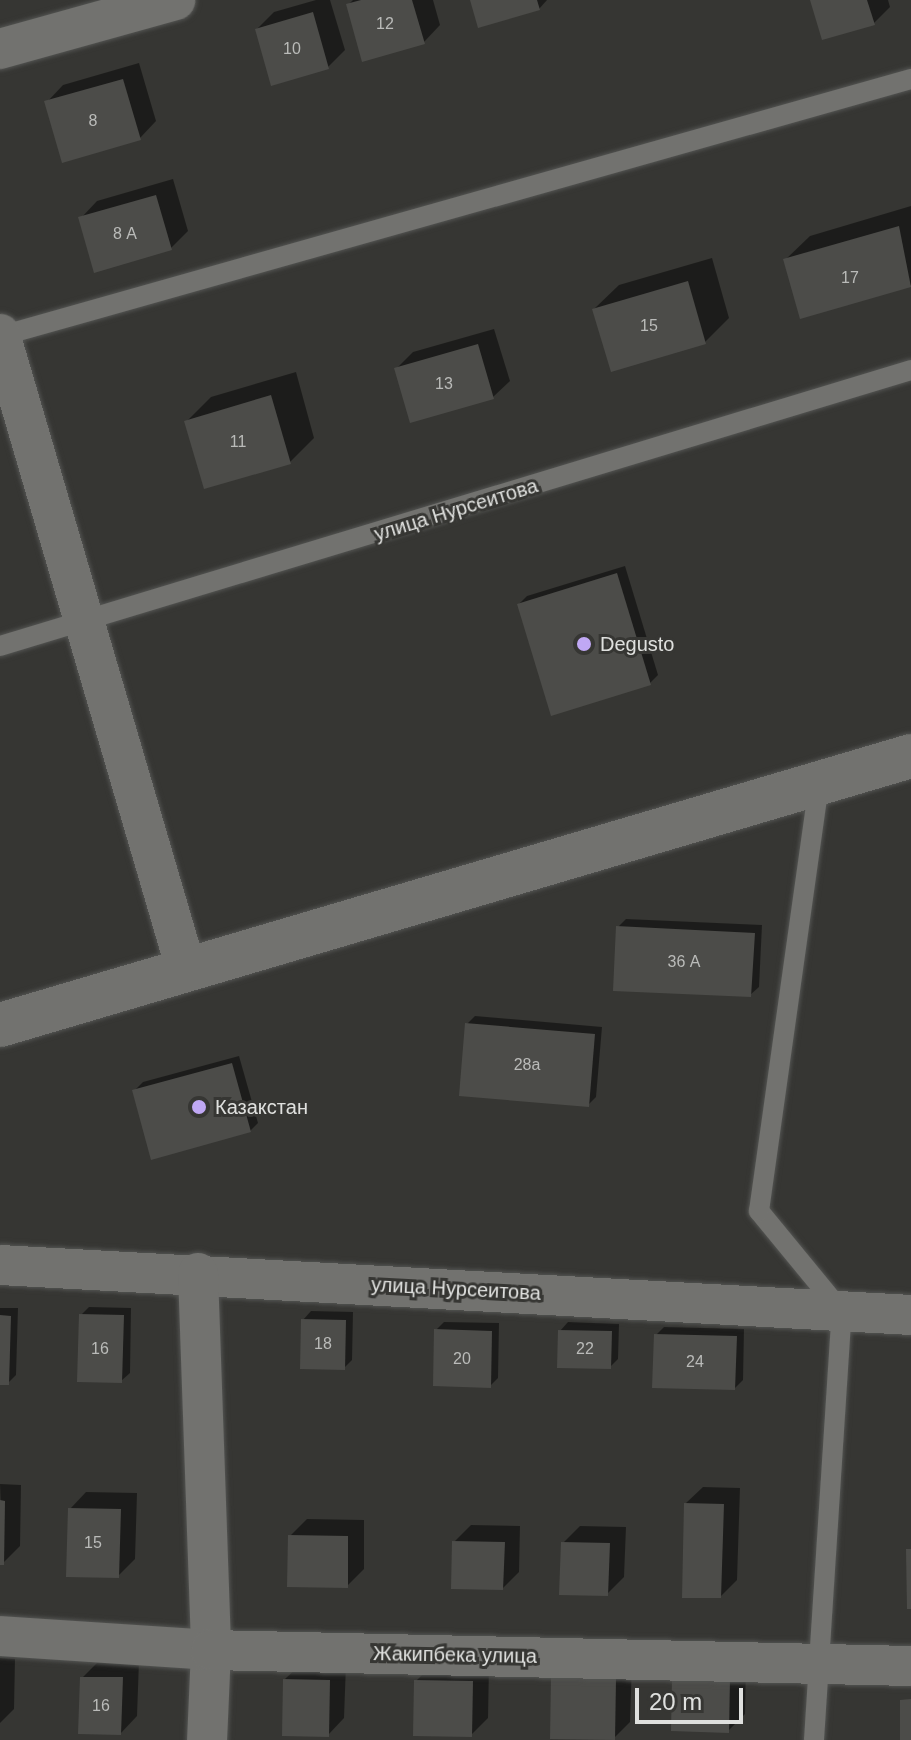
<!DOCTYPE html>
<meta charset="utf-8">
<style>
body{margin:0}
#map{position:relative;width:911px;height:1740px;overflow:hidden;background:#363633;font-family:Helvetica,sans-serif}
div>[style]{position:absolute}
.shadow>*{inset:0;background:#0007}
.building>*{inset:0;background:#4c4c49}
.roads{filter:drop-shadow(0 0 2px #535452) drop-shadow(0 0 2px #535452)}
.lane>*{height:20px;margin:-10px;padding:0 10px;transform-origin:10px;border-radius:10px;background:#72726f}
.street>*{height:40px;margin:-20px;padding:0 20px;transform-origin:20px;border-radius:20px;background:#72726f}
.secondary>*{height:44px;margin:-22px;padding:0 22px;transform-origin:22px;border-radius:22px;background:#72726f}
.dots>*{width:22px;height:22px;translate:-50% -50%;box-sizing:border-box;border:4px solid #363633;border-radius:50%}
span{translate:-50% -50%;white-space:nowrap;text-align:center;line-height:1.15;-webkit-text-stroke:6px #363633;paint-order:stroke}
.number-label{font-size:16px;color:#babbb9}
.number-label span{-webkit-text-stroke-width:0}
.street-label{font-size:20px;color:#dfe0de}
.poi-label{font-size:20px;color:#dfe0de}
.left{translate:0 -50%;text-align:left}
.scale{position:absolute;left:635px;top:1688px;width:108px;height:36px;box-sizing:border-box;border:4px solid #dfe0de;border-top:0;padding-left:10px;font-size:24px;line-height:28px;white-space:nowrap;color:#dfe0de;-webkit-text-stroke:6px #363633;paint-order:stroke}
</style>
<div id="map">
<div class="shadow">
<i style="clip-path:polygon(316px 0,330px 0,345px 50px,328px 67px,257px 29px,274px 12px)"></i>
<i style="clip-path:polygon(353px 0,433px 0,440px 25px,424px 42px,348px 5px)"></i>
<i style="clip-path:polygon(472px 0,547px 0,539px 9px)"></i>
<i style="clip-path:polygon(812px 0,888px 0,890px 7px,874px 23px)"></i>
<i style="clip-path:polygon(139px 63px,156px 121px,140px 138px,47px 102px,63px 85px)"></i>
<i style="clip-path:polygon(173px 179px,188px 231px,171px 248px,81px 218px,97px 201px)"></i>
<i style="clip-path:polygon(911px 206px,911px 285px,801px 317px,785px 260px,810px 236px)"></i>
<i style="clip-path:polygon(712px 258px,729px 318px,705px 342px,594px 309px,619px 285px)"></i>
<i style="clip-path:polygon(494px 329px,510px 381px,493px 397px,396px 369px,413px 352px)"></i>
<i style="clip-path:polygon(296px 372px,314px 438px,290px 462px,187px 421px,211px 397px)"></i>
<i style="clip-path:polygon(625px 566px,658px 675px,650px 683px,519px 604px,527px 596px)"></i>
<i style="clip-path:polygon(626px 919px,762px 925px,759px 987px,750px 995px,618px 927px)"></i>
<i style="clip-path:polygon(475px 1016px,602px 1027px,596px 1097px,588px 1105px,467px 1024px)"></i>
<i style="clip-path:polygon(239px 1056px,258px 1123px,250px 1131px,135px 1090px,143px 1082px)"></i>
<i style="clip-path:polygon(89px 1307px,131px 1308px,130px 1373px,121px 1381px,81px 1315px)"></i>
<i style="clip-path:polygon(0 1308px,18px 1308px,16px 1375px,8px 1383px,0 1383px)"></i>
<i style="clip-path:polygon(311px 1311px,353px 1312px,352px 1360px,344px 1368px,303px 1320px)"></i>
<i style="clip-path:polygon(444px 1322px,499px 1323px,498px 1378px,490px 1386px,436px 1330px)"></i>
<i style="clip-path:polygon(568px 1322px,619px 1324px,618px 1359px,610px 1367px,560px 1331px)"></i>
<i style="clip-path:polygon(664px 1327px,744px 1329px,743px 1380px,735px 1388px,656px 1335px)"></i>
<i style="clip-path:polygon(0 1484px,21px 1485px,20px 1546px,3px 1563px)"></i>
<i style="clip-path:polygon(703px 1487px,740px 1488px,737px 1580px,721px 1596px,686px 1503px)"></i>
<i style="clip-path:polygon(86px 1492px,137px 1493px,135px 1559px,118px 1576px,70px 1509px)"></i>
<i style="clip-path:polygon(307px 1519px,364px 1520px,364px 1569px,347px 1586px,290px 1536px)"></i>
<i style="clip-path:polygon(471px 1525px,520px 1526px,519px 1572px,503px 1588px,454px 1542px)"></i>
<i style="clip-path:polygon(580px 1526px,626px 1527px,624px 1577px,607px 1594px,563px 1543px)"></i>
<i style="clip-path:polygon(0 1658px,15px 1659px,14px 1709px,0 1723px)"></i>
<i style="clip-path:polygon(99px 1661px,139px 1661px,137px 1716px,121px 1733px,82px 1678px)"></i>
<i style="clip-path:polygon(746px 1662px,745px 1714px,728px 1731px,674px 1677px)"></i>
<i style="clip-path:polygon(302px 1663px,346px 1664px,344px 1718px,328px 1735px,285px 1679px)"></i>
<i style="clip-path:polygon(632px 1663px,630px 1722px,614px 1738px,552px 1737px)"></i>
<i style="clip-path:polygon(433px 1664px,489px 1665px,488px 1718px,471px 1735px,416px 1681px)"></i>
</div>
<div class="building">
<i style="clip-path:polygon(361px 0,412px 0,425px 44px,362px 62px,346px 4px)"></i>
<i style="clip-path:polygon(470px 0,537px 0,540px 10px,478px 28px)"></i>
<i style="clip-path:polygon(810px 0,867px 0,875px 25px,822px 40px)"></i>
<i style="clip-path:polygon(313px 12px,329px 69px,271px 86px,255px 29px)"></i>
<i style="clip-path:polygon(123px 79px,141px 140px,62px 163px,44px 101px)"></i>
<i style="clip-path:polygon(156px 195px,172px 250px,94px 273px,78px 217px)"></i>
<i style="clip-path:polygon(899px 226px,911px 287px,800px 319px,783px 259px)"></i>
<i style="clip-path:polygon(688px 281px,706px 344px,611px 372px,592px 309px)"></i>
<i style="clip-path:polygon(478px 344px,494px 399px,410px 423px,394px 368px)"></i>
<i style="clip-path:polygon(271px 395px,291px 464px,204px 489px,184px 421px)"></i>
<i style="clip-path:polygon(617px 573px,651px 685px,551px 716px,517px 604px)"></i>
<i style="clip-path:polygon(616px 926px,755px 933px,751px 997px,613px 991px)"></i>
<i style="clip-path:polygon(465px 1023px,595px 1034px,589px 1107px,459px 1096px)"></i>
<i style="clip-path:polygon(232px 1063px,251px 1132px,151px 1160px,132px 1090px)"></i>
<i style="clip-path:polygon(79px 1314px,124px 1315px,122px 1383px,77px 1382px)"></i>
<i style="clip-path:polygon(0 1315px,11px 1316px,9px 1385px,0 1385px)"></i>
<i style="clip-path:polygon(301px 1319px,346px 1320px,345px 1370px,300px 1369px)"></i>
<i style="clip-path:polygon(434px 1329px,492px 1331px,491px 1388px,433px 1386px)"></i>
<i style="clip-path:polygon(558px 1330px,612px 1331px,611px 1369px,557px 1368px)"></i>
<i style="clip-path:polygon(654px 1334px,737px 1336px,735px 1390px,652px 1388px)"></i>
<i style="clip-path:polygon(0 1500px,5px 1501px,4px 1565px,0 1565px)"></i>
<i style="clip-path:polygon(684px 1503px,724px 1504px,721px 1598px,682px 1598px)"></i>
<i style="clip-path:polygon(68px 1508px,121px 1509px,119px 1578px,66px 1577px)"></i>
<i style="clip-path:polygon(288px 1535px,348px 1536px,348px 1588px,287px 1587px)"></i>
<i style="clip-path:polygon(452px 1541px,505px 1542px,503px 1590px,451px 1589px)"></i>
<i style="clip-path:polygon(561px 1542px,610px 1543px,608px 1596px,559px 1595px)"></i>
<i style="clip-path:polygon(906px 1549px,911px 1549px,911px 1609px,907px 1609px)"></i>
<i style="clip-path:polygon(80px 1677px,123px 1677px,121px 1735px,78px 1734px)"></i>
<i style="clip-path:polygon(551px 1677px,616px 1679px,615px 1740px,550px 1739px)"></i>
<i style="clip-path:polygon(672px 1677px,730px 1678px,729px 1733px,671px 1731px)"></i>
<i style="clip-path:polygon(283px 1679px,330px 1680px,329px 1737px,282px 1736px)"></i>
<i style="clip-path:polygon(414px 1680px,473px 1681px,472px 1737px,413px 1736px)"></i>
<i style="clip-path:polygon(911px 1699px,911px 1740px,900px 1740px,900px 1700px)"></i>
</div>
<div class="roads">
<div class="lane">
<i style="left:1px;top:336px;width:946px;rotate:-15.77deg"></i>
<i style="left:0;top:646px;width:952px;rotate:-16.85deg"></i>
<i style="left:814px;top:1740px;width:429px;rotate:-86.3deg"></i>
<i style="left:842px;top:1312px;width:131px;rotate:-129.4deg"></i>
<i style="left:759px;top:1211px;width:432px;rotate:-82deg"></i>
</div>
<div class="street">
<i style="left:0;top:49px;width:182px;rotate:-15.6deg"></i>
<i style="left:0;top:334px;width:662px;rotate:73.67deg"></i>
<i style="left:0;top:1265px;width:912px;rotate:3.14deg"></i>
<i style="left:198px;top:1273px;width:377px;rotate:88deg"></i>
<i style="left:211px;top:1650px;width:90px;rotate:92.5deg"></i>
<i style="left:0;top:1636px;width:211px;rotate:3.8deg"></i>
<i style="left:211px;top:1650px;width:700px;rotate:1.31deg"></i>
</div>
<div class="secondary">
<i style="left:0;top:1025px;width:950px;rotate:-16.45deg"></i>
</div>
</div>
<div class="dots">
<i style="left:584px;top:644px;background:#c0a8f4"></i>
<i style="left:199px;top:1107px;background:#c0a8f4"></i>
</div>
<div class="number-label">
<span style="left:385px;top:24px">12</span>
<span style="left:292px;top:49px">10</span>
<span style="left:93px;top:121px">8</span>
<span style="left:125px;top:234px">8 А</span>
<span style="left:850px;top:278px">17</span>
<span style="left:649px;top:326px">15</span>
<span style="left:444px;top:384px">13</span>
<span style="left:238px;top:442px">11</span>
<span style="left:684px;top:962px">36 А</span>
<span style="left:527px;top:1065px">28а</span>
<span style="left:323px;top:1344px">18</span>
<span style="left:100px;top:1349px">16</span>
<span style="left:585px;top:1349px">22</span>
<span style="left:462px;top:1359px">20</span>
<span style="left:695px;top:1362px">24</span>
<span style="left:93px;top:1543px">15</span>
<span style="left:101px;top:1706px">16</span>
</div>
<div class="street-label">
<span style="left:456px;top:510px;rotate:-17deg">улица Нурсеитова</span>
<span style="left:456px;top:1289px;rotate:3deg">улица Нурсеитова</span>
<span style="left:455px;top:1655px;rotate:1deg">Жакипбека улица</span>
</div>
<div class="poi-label">
<span class="left" style="left:600px;top:644px">Degusto</span>
<span class="left" style="left:215px;top:1107px">Казакстан</span>
</div>
<div class="scale">20 m</div>
</div>
